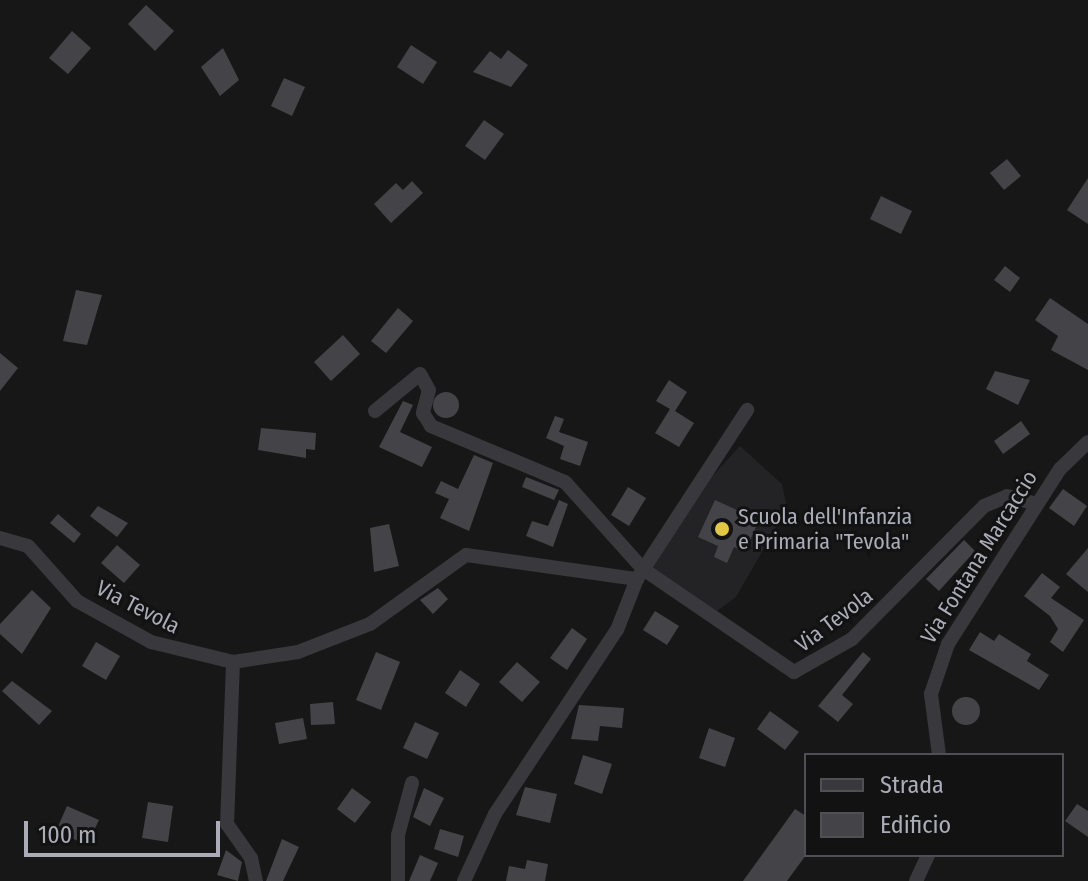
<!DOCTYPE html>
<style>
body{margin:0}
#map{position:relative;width:1088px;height:881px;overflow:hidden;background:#171718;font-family:"Fira Sans Condensed",sans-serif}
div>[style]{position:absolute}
.built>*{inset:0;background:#232325}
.building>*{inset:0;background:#444448}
.round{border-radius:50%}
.street>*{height:14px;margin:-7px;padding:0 7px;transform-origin:7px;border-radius:7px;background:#38383d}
.dots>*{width:22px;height:22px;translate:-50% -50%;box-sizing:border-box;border:4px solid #121213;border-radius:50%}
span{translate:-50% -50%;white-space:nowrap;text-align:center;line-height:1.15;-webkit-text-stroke:6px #121213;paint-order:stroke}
.poi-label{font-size:22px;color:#aaacb7}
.left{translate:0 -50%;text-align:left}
.street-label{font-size:22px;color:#aaacb7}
.legend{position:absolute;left:804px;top:753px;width:260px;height:104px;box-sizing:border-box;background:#121213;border:2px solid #4f5055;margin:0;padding:10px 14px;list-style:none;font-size:24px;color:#aaacb7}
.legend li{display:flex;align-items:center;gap:16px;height:40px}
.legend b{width:40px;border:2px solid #4f5055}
.scale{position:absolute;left:24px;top:821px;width:196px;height:36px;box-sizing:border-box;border:4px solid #aaacb7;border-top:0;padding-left:10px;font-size:24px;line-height:28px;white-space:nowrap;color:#aaacb7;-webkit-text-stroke:6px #121213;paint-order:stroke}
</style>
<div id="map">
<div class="built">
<i style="clip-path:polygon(740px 446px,782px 484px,787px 508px,736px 597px,717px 611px,651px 567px,682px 509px)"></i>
</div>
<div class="building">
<i style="clip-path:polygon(146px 5px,174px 31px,155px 51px,128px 24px)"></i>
<i style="clip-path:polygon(72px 31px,91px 48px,68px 74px,49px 58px)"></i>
<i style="clip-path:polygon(411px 45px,437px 62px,423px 84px,397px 67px)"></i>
<i style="clip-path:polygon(223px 48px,239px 80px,220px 96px,201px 67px)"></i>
<i style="clip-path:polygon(508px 50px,528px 65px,511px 87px,473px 72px,490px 51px,501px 59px)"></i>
<i style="clip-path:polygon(284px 78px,305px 87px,292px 116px,271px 106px)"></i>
<i style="clip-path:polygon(484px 120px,504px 134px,485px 160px,465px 146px)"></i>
<i style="clip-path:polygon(1007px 159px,1021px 176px,1004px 190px,990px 173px)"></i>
<i style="clip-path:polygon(1088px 178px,1088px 224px,1067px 210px)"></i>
<i style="clip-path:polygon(412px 181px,423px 193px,391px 223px,374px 204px,396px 183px,403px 190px)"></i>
<i style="clip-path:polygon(881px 196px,912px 211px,901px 234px,870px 219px)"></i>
<i style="clip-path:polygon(1005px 266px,1020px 278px,1010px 292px,994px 280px)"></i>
<i style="clip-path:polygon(76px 290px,102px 295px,87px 345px,63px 341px)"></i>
<i style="clip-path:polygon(1050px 298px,1088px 324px,1088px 370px,1051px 350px,1058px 336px,1035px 320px)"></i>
<i style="clip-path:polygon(398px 308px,413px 321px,386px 353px,371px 341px)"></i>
<i style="clip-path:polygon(343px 335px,360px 354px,331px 381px,314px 362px)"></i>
<i style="clip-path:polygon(0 353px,18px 368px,0 391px)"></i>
<i style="clip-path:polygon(995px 371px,1030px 380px,1018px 405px,986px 389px)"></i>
<i style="clip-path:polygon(669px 380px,687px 392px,675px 411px,694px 423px,679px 447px,655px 433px,670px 409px,656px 401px)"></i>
<i class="round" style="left:433px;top:392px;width:26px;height:26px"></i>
<i style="clip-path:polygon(403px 401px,413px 405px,400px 432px,432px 447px,422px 467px,379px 447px)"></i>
<i style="clip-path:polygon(555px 416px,564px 419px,559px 432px,588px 442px,580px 466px,560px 459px,564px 446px,546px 438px)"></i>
<i style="clip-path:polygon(1021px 421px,1030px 434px,1003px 454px,994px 441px)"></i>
<i style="clip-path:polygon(261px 428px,316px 433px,315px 450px,306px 449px,306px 458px,258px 450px)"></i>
<i style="clip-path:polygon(474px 455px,493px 463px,469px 531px,440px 518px,449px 499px,435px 493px,441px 481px,458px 489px)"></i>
<i style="clip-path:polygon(526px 477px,559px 490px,554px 500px,522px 487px)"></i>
<i style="clip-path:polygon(628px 487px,646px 498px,629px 526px,611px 515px)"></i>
<i style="clip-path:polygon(1063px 489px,1087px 506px,1074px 526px,1049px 508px)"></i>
<i style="clip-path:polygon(559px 500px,568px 504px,553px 547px,526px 536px,532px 521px,548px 526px)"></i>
<i style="clip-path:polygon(715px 500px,759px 520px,745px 552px,734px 547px,727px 563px,714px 557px,718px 546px,698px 537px)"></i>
<i style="clip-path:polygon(98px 506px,128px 523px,117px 537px,90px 516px)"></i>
<i style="clip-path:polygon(58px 514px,81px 534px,74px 543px,50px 523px)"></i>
<i style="clip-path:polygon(389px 524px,399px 566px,374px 572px,370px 528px)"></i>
<i style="clip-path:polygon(964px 540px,975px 551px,939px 591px,926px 579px)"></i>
<i style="clip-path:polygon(117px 545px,140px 565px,124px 583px,101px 563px)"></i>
<i style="clip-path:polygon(1088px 548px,1088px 592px,1066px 574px)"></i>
<i style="clip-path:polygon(1042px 573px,1060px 587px,1051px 598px,1084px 620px,1063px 652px,1050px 642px,1058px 629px,1050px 616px,1024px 596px)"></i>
<i style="clip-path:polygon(438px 588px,448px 599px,433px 614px,420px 600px)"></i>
<i style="clip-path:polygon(32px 590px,51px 608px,22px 654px,0 634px,0 624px)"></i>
<i style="clip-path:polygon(655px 611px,679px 626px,667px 645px,643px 630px)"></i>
<i style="clip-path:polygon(572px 628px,587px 639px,567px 670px,550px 658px)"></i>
<i style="clip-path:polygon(980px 632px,994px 641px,999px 634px,1031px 654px,1027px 661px,1049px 675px,1039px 690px,969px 650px)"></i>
<i style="clip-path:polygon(96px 642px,120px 656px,106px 680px,82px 666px)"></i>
<i style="clip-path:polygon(376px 652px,400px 662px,381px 710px,356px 700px)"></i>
<i style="clip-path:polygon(863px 652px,871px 659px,842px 695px,853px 704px,838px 722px,818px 706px)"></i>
<i style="clip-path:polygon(517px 662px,540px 682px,522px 702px,499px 682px)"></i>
<i style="clip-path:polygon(460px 670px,480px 684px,466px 707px,445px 693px)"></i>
<i style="clip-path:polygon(12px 681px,52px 711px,39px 725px,2px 691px)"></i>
<i class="round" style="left:952px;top:697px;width:28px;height:28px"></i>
<i style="clip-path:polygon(333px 702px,335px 724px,311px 725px,310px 704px)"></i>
<i style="clip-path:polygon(579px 705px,624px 708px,622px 728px,600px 726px,598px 741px,571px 739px)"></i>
<i style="clip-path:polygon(770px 711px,799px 732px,785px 750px,757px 729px)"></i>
<i style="clip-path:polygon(303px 718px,307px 739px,279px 744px,275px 723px)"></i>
<i style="clip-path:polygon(415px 722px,439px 733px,427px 759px,403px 748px)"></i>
<i style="clip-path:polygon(709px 728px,735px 738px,725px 767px,699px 758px)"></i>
<i style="clip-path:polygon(583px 755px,612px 764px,602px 794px,574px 784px)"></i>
<i style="clip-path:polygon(525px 787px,557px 794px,550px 823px,516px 815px)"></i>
<i style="clip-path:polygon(352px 788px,371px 802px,355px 823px,337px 809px)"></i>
<i style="clip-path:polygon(424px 788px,444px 798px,430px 826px,413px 817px)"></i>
<i style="clip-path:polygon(148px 802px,173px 806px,168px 842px,142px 838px)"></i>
<i style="clip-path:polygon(1077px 804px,1088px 811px,1088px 837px,1065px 821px)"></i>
<i style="clip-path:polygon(67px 806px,99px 820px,87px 845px,56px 831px)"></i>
<i style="clip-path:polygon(795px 809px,806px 816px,806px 855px,787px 881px,743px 881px)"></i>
<i style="clip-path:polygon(440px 829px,464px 836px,458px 857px,434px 849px)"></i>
<i style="clip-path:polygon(282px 839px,299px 847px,283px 881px,266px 881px)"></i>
<i style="clip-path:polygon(226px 850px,242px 862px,238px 881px,217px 875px)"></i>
<i style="clip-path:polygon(420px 855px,438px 863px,430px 881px,409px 881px)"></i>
<i style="clip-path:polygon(527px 860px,548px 864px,545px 881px,506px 881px,509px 866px,525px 869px)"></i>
</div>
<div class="street">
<i style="left:375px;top:411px;width:58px;rotate:-39.4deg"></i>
<i style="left:420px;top:374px;width:18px;rotate:61deg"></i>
<i style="left:429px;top:390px;width:24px;rotate:105deg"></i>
<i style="left:423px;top:413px;width:15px;rotate:58deg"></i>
<i style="left:431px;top:426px;width:145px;rotate:22.7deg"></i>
<i style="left:565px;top:482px;width:117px;rotate:48.1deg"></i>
<i style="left:643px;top:569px;width:183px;rotate:34.3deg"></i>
<i style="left:794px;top:672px;width:67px;rotate:-29.6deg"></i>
<i style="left:852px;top:639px;width:187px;rotate:-45.2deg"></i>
<i style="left:984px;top:506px;width:25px;rotate:-23deg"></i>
<i style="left:1007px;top:496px;width:31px;rotate:15deg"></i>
<i style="left:0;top:538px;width:29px;rotate:16deg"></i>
<i style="left:28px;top:546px;width:74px;rotate:48.3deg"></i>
<i style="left:77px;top:601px;width:85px;rotate:29deg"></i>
<i style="left:151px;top:642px;width:84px;rotate:13.7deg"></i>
<i style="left:233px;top:662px;width:66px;rotate:-8.7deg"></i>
<i style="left:298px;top:652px;width:77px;rotate:-21.3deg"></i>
<i style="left:370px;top:624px;width:118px;rotate:-35.7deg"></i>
<i style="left:466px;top:555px;width:173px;rotate:8deg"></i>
<i style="left:233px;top:662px;width:162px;rotate:92.1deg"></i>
<i style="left:227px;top:824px;width:42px;rotate:54.8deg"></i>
<i style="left:251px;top:858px;width:24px;rotate:78deg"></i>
<i style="left:939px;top:755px;width:62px;rotate:-97.5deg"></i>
<i style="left:931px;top:694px;width:53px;rotate:-71.2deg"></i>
<i style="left:948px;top:644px;width:208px;rotate:-57.4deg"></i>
<i style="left:1060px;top:469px;width:39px;rotate:-44deg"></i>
<i style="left:398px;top:881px;width:46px;rotate:-90deg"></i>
<i style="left:398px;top:835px;width:54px;rotate:-74.9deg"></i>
<i style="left:464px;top:881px;width:74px;rotate:-65.2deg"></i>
<i style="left:495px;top:814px;width:221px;rotate:-56.5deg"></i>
<i style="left:617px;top:630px;width:55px;rotate:-68.6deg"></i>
<i style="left:637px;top:579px;width:202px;rotate:-56.9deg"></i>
<i style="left:916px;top:881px;width:29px;rotate:-65deg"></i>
</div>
<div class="dots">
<i style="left:722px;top:529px;background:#e3c744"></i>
</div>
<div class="poi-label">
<span class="left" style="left:738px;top:529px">Scuola dell'Infanzia<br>e Primaria "Tevola"</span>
</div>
<div class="street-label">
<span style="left:979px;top:557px;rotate:-58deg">Via Fontana Marcaccio</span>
<span style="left:138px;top:607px;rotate:27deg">Via Tevola</span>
<span style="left:834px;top:620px;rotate:-37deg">Via Tevola</span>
</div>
<ul class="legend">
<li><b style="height:10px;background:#38383d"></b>Strada</li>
<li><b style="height:22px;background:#444448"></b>Edificio</li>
</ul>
<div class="scale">100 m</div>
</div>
